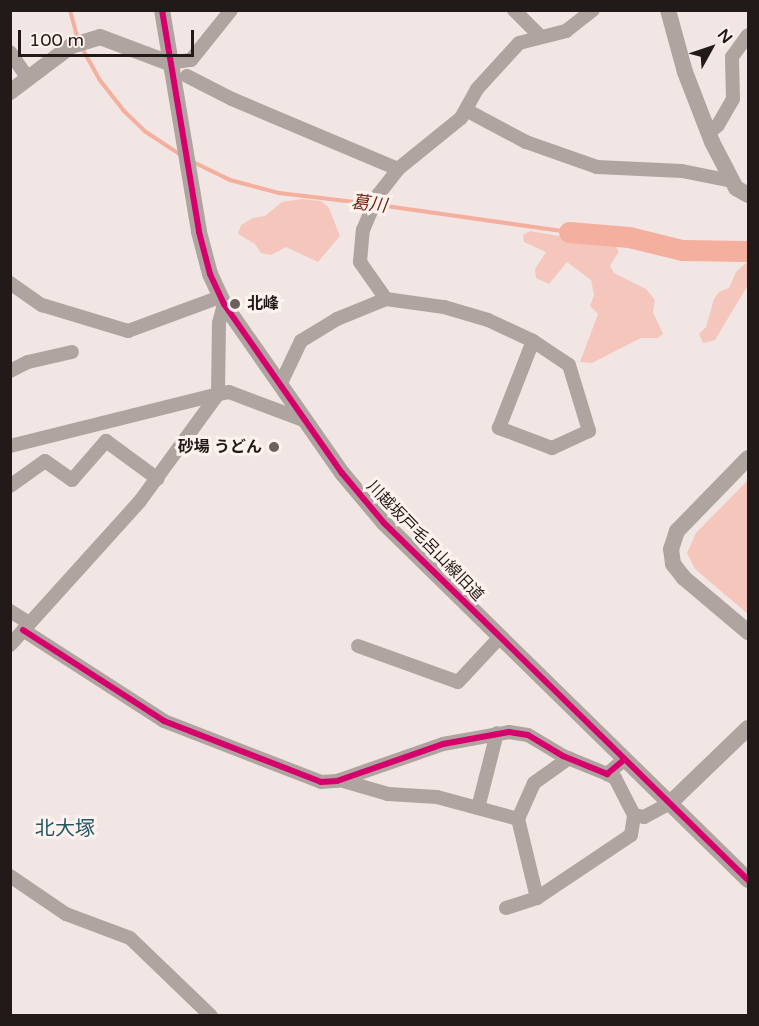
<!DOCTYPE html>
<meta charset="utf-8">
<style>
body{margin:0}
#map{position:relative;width:759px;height:1026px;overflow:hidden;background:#f1e6e3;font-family:"Varela Round","Noto Sans JP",sans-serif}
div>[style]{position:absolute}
.green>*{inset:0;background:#f5c7bc}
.stream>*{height:4px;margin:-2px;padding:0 2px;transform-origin:2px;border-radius:2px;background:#f4af9f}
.river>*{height:21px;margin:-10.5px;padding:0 10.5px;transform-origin:10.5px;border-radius:10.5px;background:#f4af9f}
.minor>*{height:14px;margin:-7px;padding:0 7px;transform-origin:7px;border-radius:7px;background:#b0a4a1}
.tertiary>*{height:16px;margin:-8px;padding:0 8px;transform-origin:8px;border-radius:8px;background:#b0a4a1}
.cycleway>*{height:6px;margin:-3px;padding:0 3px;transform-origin:3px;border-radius:3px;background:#d6006c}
.dots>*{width:16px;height:16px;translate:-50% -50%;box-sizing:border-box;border:3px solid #fef2ef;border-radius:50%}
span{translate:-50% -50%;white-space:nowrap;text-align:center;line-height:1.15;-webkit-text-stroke:6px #fef2ef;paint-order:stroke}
.poi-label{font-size:16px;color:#211a18;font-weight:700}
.left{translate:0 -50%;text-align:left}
.right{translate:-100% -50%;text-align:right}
.street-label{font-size:16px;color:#211a18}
.water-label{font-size:18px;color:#71200d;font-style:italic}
.quarter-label{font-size:20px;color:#225965}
.frame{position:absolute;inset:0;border:12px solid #211a18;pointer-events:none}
.north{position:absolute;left:681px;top:18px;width:60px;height:60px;-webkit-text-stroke:4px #fef2ef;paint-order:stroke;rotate:50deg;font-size:16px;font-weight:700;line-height:24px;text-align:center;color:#211a18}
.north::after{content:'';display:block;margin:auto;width:21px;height:27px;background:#211a18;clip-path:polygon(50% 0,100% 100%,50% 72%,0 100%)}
.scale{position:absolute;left:18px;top:30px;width:176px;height:27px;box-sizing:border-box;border:3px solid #211a18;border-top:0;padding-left:8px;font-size:18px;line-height:21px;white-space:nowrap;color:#211a18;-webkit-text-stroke:4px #fef2ef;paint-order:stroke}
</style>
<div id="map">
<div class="green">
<i style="clip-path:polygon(301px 199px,321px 201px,329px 208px,340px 236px,318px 262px,286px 247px,271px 255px,261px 253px,255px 244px,238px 234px,241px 225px,253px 218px,265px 216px,282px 202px)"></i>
<i style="clip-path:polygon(530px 231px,615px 246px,619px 251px,610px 266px,614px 273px,646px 289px,655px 300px,653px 312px,663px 334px,658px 338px,641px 338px,592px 363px,580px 362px,598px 314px,590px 306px,594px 295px,591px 280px,567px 262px,549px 284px,536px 278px,535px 269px,546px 252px,524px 242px,523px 235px)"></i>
<i style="clip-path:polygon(748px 261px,748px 285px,715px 340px,703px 343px,699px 334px,706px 327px,714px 299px,719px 292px,729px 288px,736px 272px)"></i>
<i style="clip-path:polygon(748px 480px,748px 614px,695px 569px,687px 553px,696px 533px)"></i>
</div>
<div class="stream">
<i style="left:70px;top:10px;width:30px;rotate:75deg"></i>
<i style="left:82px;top:48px;width:35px;rotate:61deg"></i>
<i style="left:99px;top:79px;width:41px;rotate:52deg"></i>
<i style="left:124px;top:111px;width:30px;rotate:44deg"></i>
<i style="left:146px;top:132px;width:42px;rotate:33.3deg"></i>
<i style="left:193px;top:162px;width:41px;rotate:25.9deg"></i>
<i style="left:230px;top:180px;width:51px;rotate:14.9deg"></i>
<i style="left:279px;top:193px;width:93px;rotate:6.8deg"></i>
<i style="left:379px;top:205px;width:192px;rotate:8.1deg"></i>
</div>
<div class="river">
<i style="left:569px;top:232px;width:60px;rotate:4.8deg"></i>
<i style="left:629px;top:237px;width:55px;rotate:13.8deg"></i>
<i style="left:682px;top:250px;width:66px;rotate:0.9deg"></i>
</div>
<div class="minor">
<i style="left:514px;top:10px;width:35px;rotate:45deg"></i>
<i style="left:10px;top:52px;width:32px;rotate:56deg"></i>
<i style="left:169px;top:63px;width:22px;rotate:-8deg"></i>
<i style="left:191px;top:60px;width:64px;rotate:-51.3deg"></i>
<i style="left:187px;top:76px;width:51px;rotate:27.1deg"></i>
<i style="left:232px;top:99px;width:180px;rotate:22.9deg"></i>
<i style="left:466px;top:110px;width:68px;rotate:28.1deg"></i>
<i style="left:526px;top:142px;width:75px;rotate:19.4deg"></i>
<i style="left:597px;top:167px;width:85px;rotate:2.7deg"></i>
<i style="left:682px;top:171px;width:51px;rotate:11.3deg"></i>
<i style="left:709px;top:133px;width:12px;rotate:-42deg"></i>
<i style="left:718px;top:125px;width:30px;rotate:-60deg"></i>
<i style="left:733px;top:99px;width:42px;rotate:-91.4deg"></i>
<i style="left:732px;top:57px;width:27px;rotate:-54deg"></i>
<i style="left:10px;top:283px;width:39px;rotate:35deg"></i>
<i style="left:42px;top:305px;width:90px;rotate:16.8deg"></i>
<i style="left:128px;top:331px;width:98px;rotate:-20.3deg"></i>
<i style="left:386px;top:299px;width:45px;rotate:-125.1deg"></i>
<i style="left:360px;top:262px;width:32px;rotate:-85deg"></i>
<i style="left:363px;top:230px;width:38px;rotate:-67deg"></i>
<i style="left:378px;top:195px;width:33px;rotate:-52deg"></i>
<i style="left:398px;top:169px;width:81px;rotate:-39deg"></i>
<i style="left:461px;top:118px;width:33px;rotate:-61deg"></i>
<i style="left:477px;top:89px;width:62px;rotate:-47.6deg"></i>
<i style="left:519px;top:43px;width:49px;rotate:-14.3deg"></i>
<i style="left:566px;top:31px;width:34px;rotate:-38deg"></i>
<i style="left:10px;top:371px;width:20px;rotate:-27deg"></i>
<i style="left:28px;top:362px;width:45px;rotate:-12.8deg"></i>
<i style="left:280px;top:385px;width:49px;rotate:-64.5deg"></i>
<i style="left:301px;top:341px;width:42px;rotate:-31.4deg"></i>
<i style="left:337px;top:319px;width:53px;rotate:-22.2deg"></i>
<i style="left:386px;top:299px;width:59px;rotate:7.9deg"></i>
<i style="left:444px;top:307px;width:46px;rotate:16.5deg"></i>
<i style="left:488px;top:320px;width:50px;rotate:25deg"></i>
<i style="left:533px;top:341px;width:43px;rotate:33.7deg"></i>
<i style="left:569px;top:365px;width:69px;rotate:73.1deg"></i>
<i style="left:589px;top:431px;width:41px;rotate:155.3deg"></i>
<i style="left:552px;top:448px;width:57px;rotate:-159.3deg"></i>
<i style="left:499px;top:428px;width:93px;rotate:-68.7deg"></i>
<i style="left:10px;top:446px;width:214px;rotate:-14deg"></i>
<i style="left:218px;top:394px;width:71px;rotate:-89.2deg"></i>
<i style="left:219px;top:323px;width:20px;rotate:-75deg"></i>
<i style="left:10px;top:486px;width:43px;rotate:-35.5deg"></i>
<i style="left:45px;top:461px;width:33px;rotate:35deg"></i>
<i style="left:72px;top:480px;width:52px;rotate:-48.9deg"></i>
<i style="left:106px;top:441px;width:64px;rotate:36.2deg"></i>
<i style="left:10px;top:611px;width:22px;rotate:32deg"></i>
<i style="left:23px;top:630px;width:168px;rotate:32.8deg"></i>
<i style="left:164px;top:721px;width:168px;rotate:21.2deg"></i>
<i style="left:321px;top:782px;width:16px;rotate:-4deg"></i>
<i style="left:337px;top:781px;width:112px;rotate:-19.2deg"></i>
<i style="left:443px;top:744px;width:67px;rotate:-10.3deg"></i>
<i style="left:509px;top:732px;width:19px;rotate:9deg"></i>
<i style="left:528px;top:735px;width:41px;rotate:31deg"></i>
<i style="left:563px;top:756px;width:48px;rotate:22.2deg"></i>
<i style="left:607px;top:774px;width:23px;rotate:-40deg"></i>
<i style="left:10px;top:645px;width:194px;rotate:-47.9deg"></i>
<i style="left:140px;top:501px;width:132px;rotate:-53.9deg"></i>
<i style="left:218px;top:394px;width:11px;rotate:-10deg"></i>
<i style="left:229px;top:392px;width:82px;rotate:20.6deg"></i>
<i style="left:358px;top:646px;width:106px;rotate:19.8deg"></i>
<i style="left:458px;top:682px;width:62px;rotate:-47deg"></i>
<i style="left:340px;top:780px;width:50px;rotate:16.3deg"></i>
<i style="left:388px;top:794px;width:49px;rotate:3.5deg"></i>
<i style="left:437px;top:797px;width:84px;rotate:15.2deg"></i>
<i style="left:478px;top:808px;width:77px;rotate:-75.8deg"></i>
<i style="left:634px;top:815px;width:10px;rotate:11deg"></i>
<i style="left:644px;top:817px;width:30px;rotate:-28deg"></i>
<i style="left:10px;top:876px;width:68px;rotate:34.2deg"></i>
<i style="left:66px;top:914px;width:68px;rotate:20.6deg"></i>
<i style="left:130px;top:938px;width:112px;rotate:43.9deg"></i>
<i style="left:537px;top:898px;width:81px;rotate:-103.5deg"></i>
<i style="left:518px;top:819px;width:39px;rotate:-66deg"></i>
<i style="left:534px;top:783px;width:43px;rotate:-35.5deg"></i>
<i style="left:506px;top:908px;width:33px;rotate:-18deg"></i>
<i style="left:537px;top:898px;width:113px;rotate:-33.8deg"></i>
<i style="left:631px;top:835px;width:20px;rotate:-81deg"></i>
<i style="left:634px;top:815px;width:42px;rotate:-117.2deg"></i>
<i style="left:615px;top:778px;width:9px;rotate:-153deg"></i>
</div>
<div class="tertiary">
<i style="left:162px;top:10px;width:225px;rotate:80.5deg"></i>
<i style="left:199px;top:232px;width:43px;rotate:75.3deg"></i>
<i style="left:210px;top:274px;width:33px;rotate:65deg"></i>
<i style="left:224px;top:304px;width:206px;rotate:55.1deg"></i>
<i style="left:342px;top:473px;width:65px;rotate:50deg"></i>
<i style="left:384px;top:523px;width:510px;rotate:44.44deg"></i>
<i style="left:668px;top:10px;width:64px;rotate:74.7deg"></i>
<i style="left:685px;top:72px;width:75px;rotate:68.9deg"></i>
<i style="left:712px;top:142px;width:52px;rotate:62.4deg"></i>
<i style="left:736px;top:188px;width:14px;rotate:30deg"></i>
<i style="left:10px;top:92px;width:76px;rotate:-37deg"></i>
<i style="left:71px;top:46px;width:30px;rotate:-17deg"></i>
<i style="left:100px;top:37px;width:74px;rotate:20.6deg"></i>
<i style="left:748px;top:458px;width:102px;rotate:134.2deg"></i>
<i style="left:677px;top:531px;width:19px;rotate:108deg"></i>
<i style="left:671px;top:549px;width:15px;rotate:82deg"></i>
<i style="left:673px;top:564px;width:18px;rotate:52deg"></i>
<i style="left:684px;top:578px;width:84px;rotate:40.2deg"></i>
<i style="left:670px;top:803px;width:108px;rotate:-43.9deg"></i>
</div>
<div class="cycleway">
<i style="left:162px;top:10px;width:225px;rotate:80.5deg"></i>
<i style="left:199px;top:232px;width:43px;rotate:75.3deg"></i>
<i style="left:210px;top:274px;width:33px;rotate:65deg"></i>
<i style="left:224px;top:304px;width:206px;rotate:55.1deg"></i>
<i style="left:342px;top:473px;width:65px;rotate:50deg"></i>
<i style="left:384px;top:523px;width:510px;rotate:44.44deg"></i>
<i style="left:23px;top:630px;width:168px;rotate:32.8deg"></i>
<i style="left:164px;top:721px;width:168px;rotate:21.2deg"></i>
<i style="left:321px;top:782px;width:16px;rotate:-4deg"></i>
<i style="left:337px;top:781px;width:112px;rotate:-19.2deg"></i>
<i style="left:443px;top:744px;width:67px;rotate:-10.3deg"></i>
<i style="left:509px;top:732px;width:19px;rotate:9deg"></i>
<i style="left:528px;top:735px;width:41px;rotate:31deg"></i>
<i style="left:563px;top:756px;width:48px;rotate:22.2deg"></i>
<i style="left:607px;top:774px;width:23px;rotate:-40deg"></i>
</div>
<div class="dots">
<i style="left:235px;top:304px;background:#6a615f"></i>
<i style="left:274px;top:447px;background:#6a615f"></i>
</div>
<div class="poi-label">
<span class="left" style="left:247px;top:304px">北峰</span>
<span class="right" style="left:262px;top:447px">砂場 うどん</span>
</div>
<div class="street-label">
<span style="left:425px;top:541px;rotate:46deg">川越坂戸毛呂山線旧道</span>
</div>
<div class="water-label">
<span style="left:369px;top:204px;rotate:7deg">葛川</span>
</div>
<div class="quarter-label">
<span style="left:65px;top:829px">北大塚</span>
</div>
<div class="frame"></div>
<div class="north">N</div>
<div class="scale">100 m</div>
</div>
